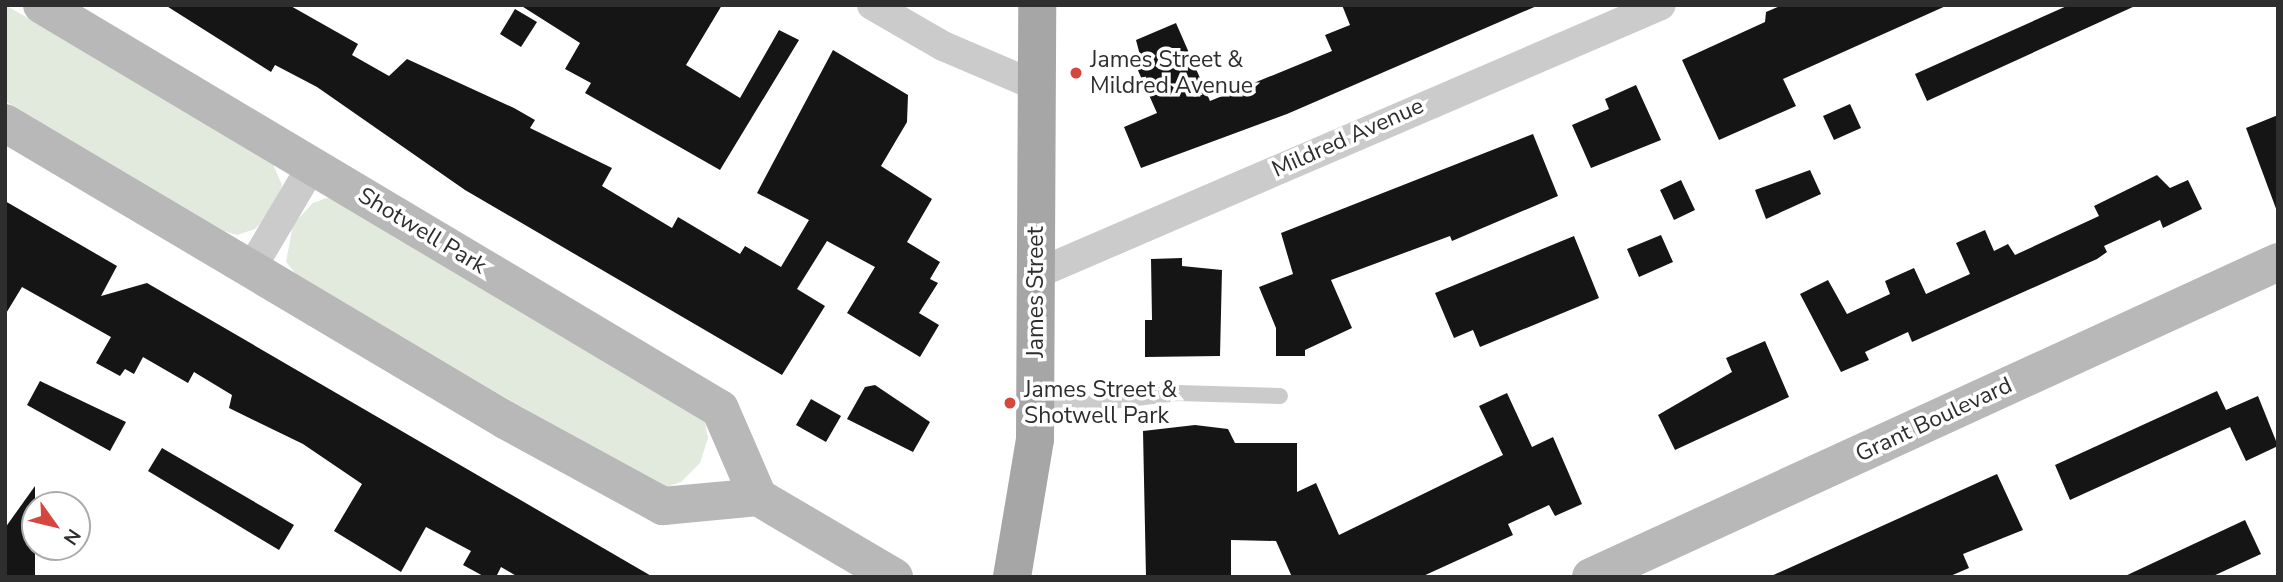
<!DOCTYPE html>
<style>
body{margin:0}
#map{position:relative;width:2283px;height:582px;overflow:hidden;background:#fff;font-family:"Nunito Sans",sans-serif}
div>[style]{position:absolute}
.green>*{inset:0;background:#e2eadd}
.building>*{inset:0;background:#151515}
.lane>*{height:16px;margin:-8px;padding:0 8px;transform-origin:8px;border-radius:8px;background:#cbcbcb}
.street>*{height:30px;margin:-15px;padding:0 15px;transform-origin:15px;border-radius:15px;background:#cbcbcb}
.secondary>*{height:38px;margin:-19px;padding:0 19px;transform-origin:19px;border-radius:19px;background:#b8b8b8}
.primary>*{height:38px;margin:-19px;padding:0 19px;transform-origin:19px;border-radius:19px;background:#a6a6a6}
.dots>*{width:19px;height:19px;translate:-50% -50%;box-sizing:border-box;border:4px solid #fff;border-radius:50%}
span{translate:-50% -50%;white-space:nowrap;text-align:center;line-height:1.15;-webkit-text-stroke:7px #fff;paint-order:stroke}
.poi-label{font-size:23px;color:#2e2e2e}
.left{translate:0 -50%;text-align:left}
.street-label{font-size:23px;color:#2e2e2e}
.frame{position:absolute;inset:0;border:7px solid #2e2e2e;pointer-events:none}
.north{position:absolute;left:21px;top:491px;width:70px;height:70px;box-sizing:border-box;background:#fff;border:2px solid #ababab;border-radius:50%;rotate:124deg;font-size:19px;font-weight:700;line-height:28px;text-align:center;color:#2e2e2e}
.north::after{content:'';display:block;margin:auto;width:24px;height:32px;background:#d5463f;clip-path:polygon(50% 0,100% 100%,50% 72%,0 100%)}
</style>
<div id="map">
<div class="green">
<i style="clip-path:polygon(5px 5px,269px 155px,282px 185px,274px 210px,255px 229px,237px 235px,224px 231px,5px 101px)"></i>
<i style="clip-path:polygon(327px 198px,341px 200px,705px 422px,708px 438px,700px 463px,681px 482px,664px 488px,650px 483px,296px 274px,286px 262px,293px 224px,313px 203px)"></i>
</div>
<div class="building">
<i style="clip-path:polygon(165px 5px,289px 5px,358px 44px,352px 55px,389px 76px,407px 59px,514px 108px,535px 120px,530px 128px,612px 168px,602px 186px,672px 228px,678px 217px,740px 254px,745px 246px,781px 267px,809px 220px,757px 193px,833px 50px,908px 95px,907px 122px,881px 166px,932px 199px,907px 242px,940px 262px,930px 279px,938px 283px,919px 313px,939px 325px,920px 357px,847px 313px,875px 267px,827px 241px,797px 289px,825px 306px,782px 375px,465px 190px,317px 87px,275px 65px,271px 72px)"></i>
<i style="clip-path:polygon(520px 5px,722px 5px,686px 65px,740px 98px,779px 30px,799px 40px,720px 170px,585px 93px,591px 83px,565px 69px,580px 43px)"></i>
<i style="clip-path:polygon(1342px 5px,1539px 5px,1287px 114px,1141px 168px,1124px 127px,1157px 113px,1136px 66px,1142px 63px,1136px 40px,1176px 23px,1210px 101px,1332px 51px,1325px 35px,1350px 25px)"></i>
<i style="clip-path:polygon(1782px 5px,1948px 5px,1783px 79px,1796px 106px,1719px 140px,1682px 60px,1765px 22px,1766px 12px)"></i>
<i style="clip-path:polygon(2069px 5px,2135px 6px,1927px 101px,1915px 74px)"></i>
<i style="clip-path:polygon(515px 9px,537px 22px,521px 47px,500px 34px)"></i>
<i style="clip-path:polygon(1636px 85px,1661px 140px,1591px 168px,1572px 125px,1609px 109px,1605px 99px)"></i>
<i style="clip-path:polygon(1850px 104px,1861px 128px,1834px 140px,1823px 116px)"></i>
<i style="clip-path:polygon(2278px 115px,2278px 214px,2246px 128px)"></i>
<i style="clip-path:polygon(1533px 134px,1558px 196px,1452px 241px,1450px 236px,1331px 280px,1352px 328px,1305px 350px,1305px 356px,1276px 356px,1276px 328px,1259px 287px,1293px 274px,1281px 233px)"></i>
<i style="clip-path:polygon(1810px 170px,1821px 194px,1766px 219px,1755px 190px)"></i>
<i style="clip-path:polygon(2157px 175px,2170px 188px,2188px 180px,2202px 209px,2163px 228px,2160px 220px,2104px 246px,2107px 252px,2097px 259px,1912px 342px,1908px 332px,1865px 352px,1869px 360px,1841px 372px,1800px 294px,1828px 280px,1847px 314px,1890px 294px,1885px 281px,1914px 268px,1926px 294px,1970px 274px,1956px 243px,1985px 230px,1994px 251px,2008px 244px,2015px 255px,2099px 216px,2094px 206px)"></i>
<i style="clip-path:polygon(1681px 180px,1695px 210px,1674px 220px,1660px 190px)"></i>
<i style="clip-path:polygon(5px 201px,117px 266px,101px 296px,147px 283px,653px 577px,518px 577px,501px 567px,496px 577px,485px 577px,463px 565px,471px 551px,426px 527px,401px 572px,334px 531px,362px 484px,303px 444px,229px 408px,232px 395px,194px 372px,188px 383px,143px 357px,134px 374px,125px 369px,120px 376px,96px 363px,111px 337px,22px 287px,5px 315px)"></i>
<i style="clip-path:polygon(1661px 235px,1673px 262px,1639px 277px,1627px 249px)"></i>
<i style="clip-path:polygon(1574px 236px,1599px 298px,1480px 347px,1473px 330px,1454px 338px,1435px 293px)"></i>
<i style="clip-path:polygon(1182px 258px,1182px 266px,1222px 270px,1220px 356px,1145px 357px,1145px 320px,1152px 320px,1151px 259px)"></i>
<i style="clip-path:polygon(1765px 341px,1789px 397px,1675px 450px,1658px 415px,1732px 372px,1726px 358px)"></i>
<i style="clip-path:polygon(40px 381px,126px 422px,110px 451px,27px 405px)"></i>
<i style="clip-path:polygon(875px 385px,930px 422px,913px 452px,847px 419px,865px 387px)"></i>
<i style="clip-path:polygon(2217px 391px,2226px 410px,2258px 396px,2278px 446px,2246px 461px,2230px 427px,2070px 500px,2055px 465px)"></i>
<i style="clip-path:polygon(1507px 393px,1532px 447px,1553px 437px,1582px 504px,1555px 516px,1549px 505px,1508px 524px,1513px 535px,1421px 577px,1292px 577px,1276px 541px,1231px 540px,1231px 577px,1146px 577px,1143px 431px,1195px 425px,1228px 429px,1235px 443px,1297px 443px,1297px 492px,1316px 483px,1339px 535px,1503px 455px,1479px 406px)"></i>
<i style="clip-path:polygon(811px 399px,841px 416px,826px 442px,796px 425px)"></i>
<i style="clip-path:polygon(162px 448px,294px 525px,279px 550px,148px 471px)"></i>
<i style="clip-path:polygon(1997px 474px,2023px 530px,1963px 554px,1969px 568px,1948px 577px,1769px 577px)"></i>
<i style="clip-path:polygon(35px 486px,35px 577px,5px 577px,5px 528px)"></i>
<i style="clip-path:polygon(2245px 520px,2261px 554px,2211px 577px,2123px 577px)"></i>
</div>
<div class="lane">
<i style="left:1036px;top:410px;width:143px;rotate:-6.8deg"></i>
<i style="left:1178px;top:393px;width:102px;rotate:1.7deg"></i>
</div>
<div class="street">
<i style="left:872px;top:5px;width:82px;rotate:30deg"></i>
<i style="left:943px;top:46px;width:102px;rotate:23.1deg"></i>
<i style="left:252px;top:267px;width:117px;rotate:-59.3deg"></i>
<i style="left:1036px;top:274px;width:680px;rotate:-23.29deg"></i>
</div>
<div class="secondary">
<i style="left:42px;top:5px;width:789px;rotate:30.79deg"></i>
<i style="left:720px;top:409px;width:96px;rotate:66.6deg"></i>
<i style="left:5px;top:123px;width:584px;rotate:30.69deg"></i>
<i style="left:507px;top:421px;width:178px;rotate:28.6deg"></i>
<i style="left:663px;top:506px;width:95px;rotate:-5.4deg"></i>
<i style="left:758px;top:497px;width:158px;rotate:30.5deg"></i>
<i style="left:1591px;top:577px;width:756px;rotate:-24.63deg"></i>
</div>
<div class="primary">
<i style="left:1012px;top:577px;width:140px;rotate:-80.5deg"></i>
<i style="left:1035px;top:439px;width:434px;rotate:-89.7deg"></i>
</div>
<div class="dots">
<i style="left:1076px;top:73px;background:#d5463f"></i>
<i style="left:1010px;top:403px;background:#d5463f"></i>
</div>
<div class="poi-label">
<span class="left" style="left:1090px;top:73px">James Street &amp;<br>Mildred Avenue</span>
<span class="left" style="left:1024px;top:403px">James Street &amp;<br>Shotwell Park</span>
</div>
<div class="street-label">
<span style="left:1348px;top:138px;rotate:-24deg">Mildred Avenue</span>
<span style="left:422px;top:231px;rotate:31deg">Shotwell Park</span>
<span style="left:1036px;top:292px;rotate:-90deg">James Street</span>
<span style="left:1934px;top:420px;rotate:-25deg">Grant Boulevard</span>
</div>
<div class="frame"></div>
<div class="north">N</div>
</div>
